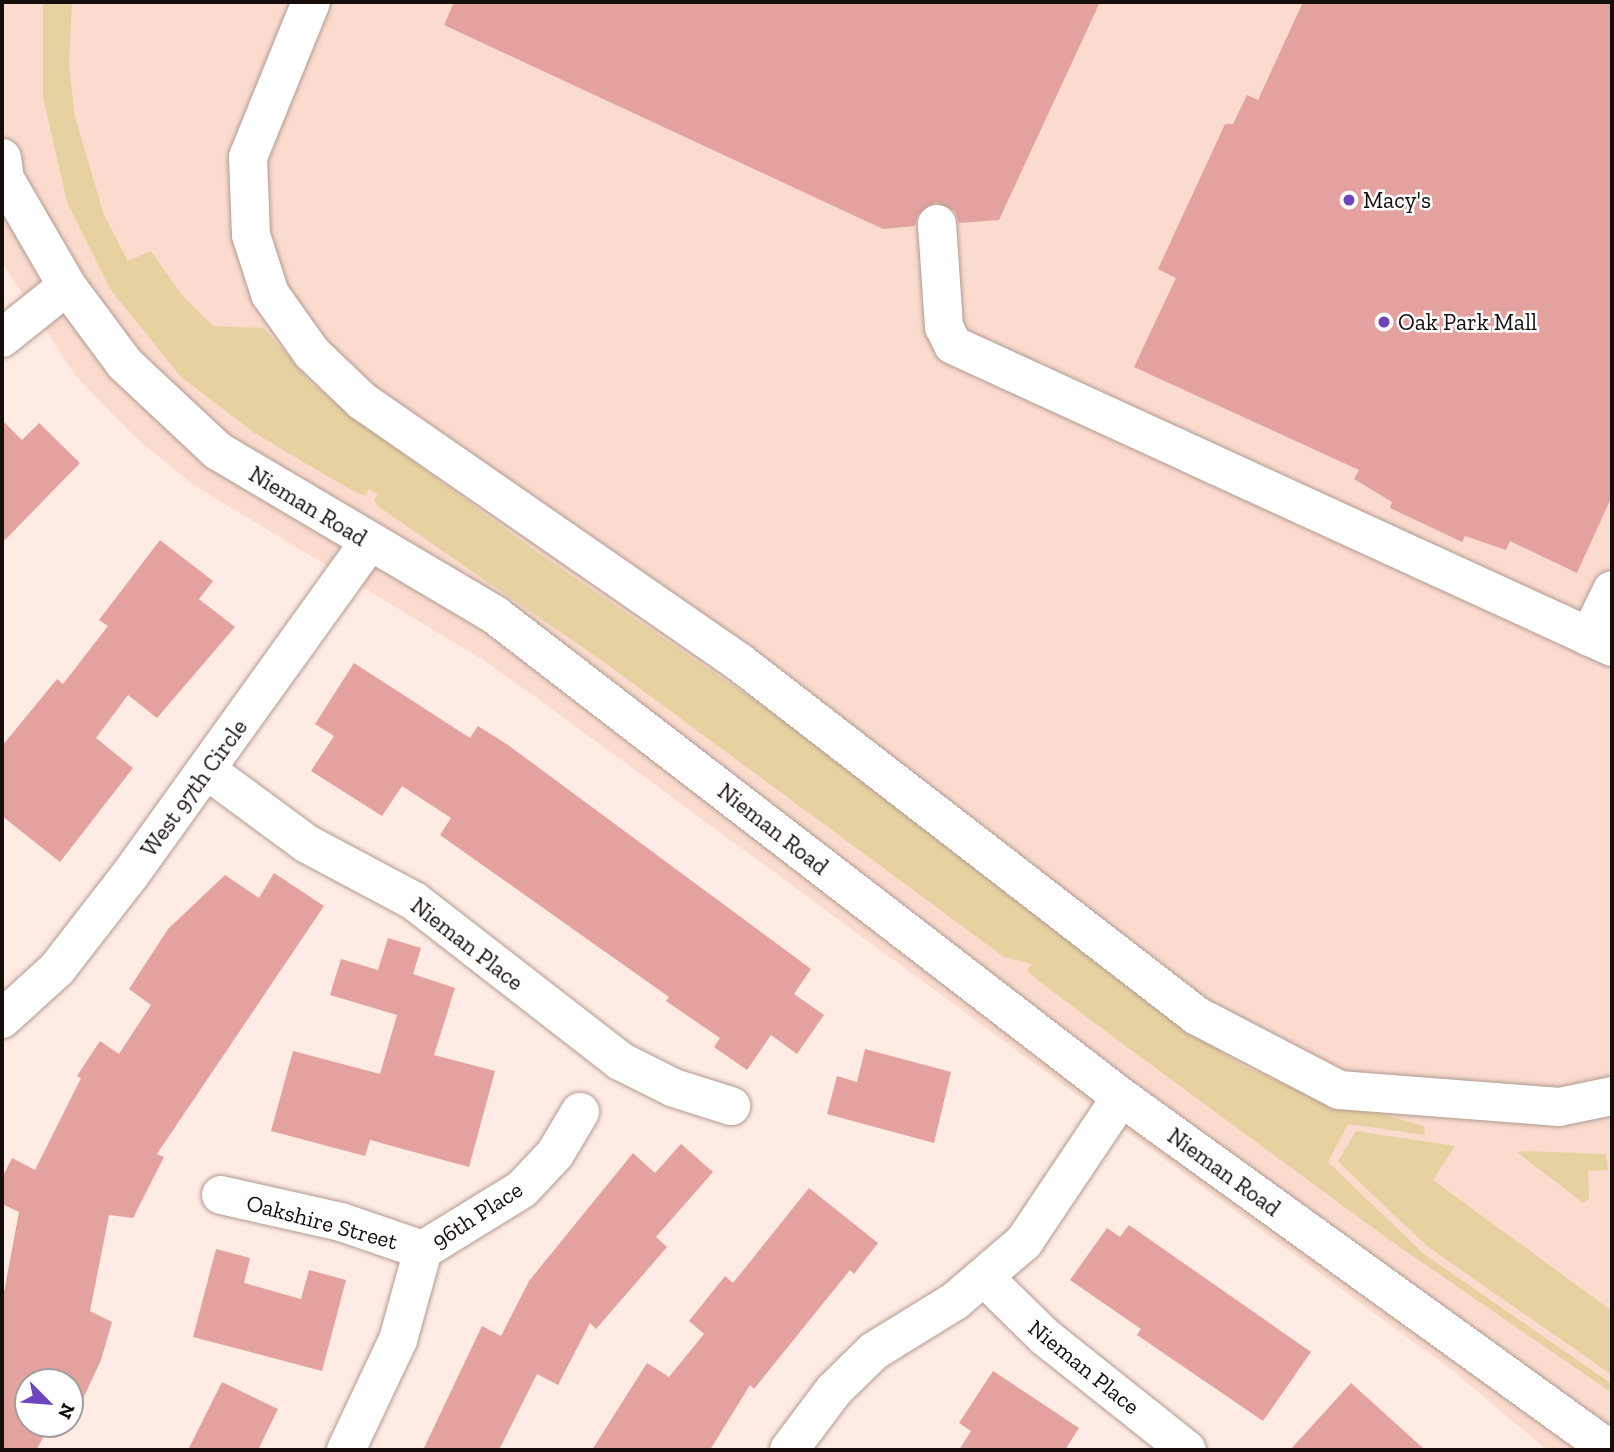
<!DOCTYPE html>
<style>
body{margin:0}
#map{position:relative;width:1614px;height:1452px;overflow:hidden;background:#feebe3;font-family:"Zilla Slab",serif}
div>[style]{position:absolute}
.built>*{inset:0;background:#fadbce}
.green>*{inset:0;background:#e6d2a1}
.building>*{inset:0;background:#e3a29e}
.roads{filter:drop-shadow(0 0 2px #b19b92) drop-shadow(0 0 2px #b19b92)}
.minor>*{height:38px;margin:-19px;padding:0 19px;transform-origin:19px;border-radius:19px;background:#fff}
.dots>*{width:19px;height:19px;translate:-50% -50%;box-sizing:border-box;border:4px solid #fff;border-radius:50%}
span{translate:-50% -50%;white-space:nowrap;text-align:center;line-height:1.15;-webkit-text-stroke:5px #fff;paint-order:stroke}
.poi-label{font-size:23px;color:#150d0a}
.left{translate:0 -50%;text-align:left}
.street-label{font-size:23px;color:#150d0a}
.frame{position:absolute;inset:0;border:4px solid #150d0a;pointer-events:none}
.north{position:absolute;left:14px;top:1368px;width:70px;height:70px;box-sizing:border-box;background:#fff;border:2px solid #a19e9d;border-radius:50%;rotate:115deg;font-size:19px;font-weight:700;line-height:28px;text-align:center;color:#150d0a}
.north::after{content:'';display:block;margin:auto;width:24px;height:32px;background:#6d45be;clip-path:polygon(50% 0,100% 100%,50% 72%,0 100%)}
</style>
<div id="map">
<div class="built">
<i style="clip-path:polygon(2px 2px,1612px 2px,1612px 1450px,1547px 1450px,1453px 1371px,563px 717px,485px 661px,192px 484px,134px 436px,75px 375px,2px 262px)"></i>
</div>
<div class="green">
<i style="clip-path:polygon(43px 2px,72px 2px,69px 65px,75px 117px,104px 215px,128px 261px,151px 251px,181px 294px,213px 326px,264px 328px,310px 382px,354px 418px,530px 547px,807px 736px,1174px 1021px,1240px 1064px,1299px 1091px,1424px 1126px,1425px 1135px,1348px 1124px,1328px 1162px,1424px 1254px,1612px 1384px,1612px 1393px,1388px 1239px,1104px 1030px,1035px 978px,1027px 970px,1032px 964px,1004px 957px,608px 665px,379px 507px,374px 501px,378px 494px,369px 489px,365px 495px,357px 493px,310px 466px,253px 432px,181px 377px,110px 289px,67px 202px,43px 97px)"></i>
<i style="clip-path:polygon(1356px 1131px,1455px 1146px,1433px 1180px,1612px 1311px,1612px 1375px,1428px 1247px,1373px 1195px,1338px 1161px)"></i>
<i style="clip-path:polygon(1527px 1151px,1606px 1154px,1608px 1170px,1588px 1171px,1589px 1199px,1583px 1203px,1517px 1152px)"></i>
</div>
<div class="building">
<i style="clip-path:polygon(454px 2px,1100px 2px,999px 220px,959px 223px,955px 211px,936px 202px,918px 214px,915px 226px,883px 229px,444px 25px)"></i>
<i style="clip-path:polygon(1303px 2px,1612px 2px,1612px 496px,1577px 573px,1510px 541px,1506px 550px,1465px 536px,1462px 542px,1390px 508px,1392px 502px,1354px 479px,1359px 470px,1134px 367px,1176px 278px,1158px 269px,1225px 124px,1233px 124px,1247px 95px,1258px 100px)"></i>
<i style="clip-path:polygon(2px 420px,22px 440px,39px 423px,80px 463px,2px 543px)"></i>
<i style="clip-path:polygon(160px 540px,213px 581px,199px 599px,235px 627px,157px 718px,128px 695px,96px 738px,133px 768px,60px 862px,2px 816px,2px 746px,57px 679px,63px 684px,108px 626px,99px 620px)"></i>
<i style="clip-path:polygon(354px 663px,470px 738px,478px 726px,508px 745px,811px 969px,794px 994px,824px 1015px,797px 1054px,771px 1035px,747px 1070px,714px 1047px,720px 1038px,666px 1001px,669px 997px,440px 835px,451px 818px,402px 786px,382px 816px,311px 771px,334px 736px,315px 724px)"></i>
<i style="clip-path:polygon(274px 873px,324px 906px,157px 1154px,164px 1157px,133px 1218px,109px 1215px,90px 1311px,112px 1322px,101px 1360px,74px 1418px,70px 1382px,28px 1382px,28px 1424px,50px 1424px,37px 1449px,2px 1450px,2px 1303px,19px 1212px,2px 1204px,2px 1178px,12px 1158px,35px 1170px,81px 1078px,77px 1076px,100px 1041px,119px 1054px,151px 1005px,129px 989px,168px 929px,225px 875px,259px 898px)"></i>
<i style="clip-path:polygon(388px 938px,421px 948px,413px 974px,455px 988px,434px 1055px,495px 1071px,469px 1167px,370px 1140px,365px 1156px,271px 1131px,293px 1051px,380px 1074px,397px 1015px,330px 995px,341px 959px,378px 970px)"></i>
<i style="clip-path:polygon(865px 1049px,951px 1072px,934px 1143px,827px 1114px,837px 1076px,857px 1082px)"></i>
<i style="clip-path:polygon(681px 1144px,713px 1172px,656px 1237px,667px 1247px,596px 1329px,590px 1323px,558px 1385px,537px 1374px,499px 1450px,423px 1450px,482px 1326px,501px 1336px,529px 1281px,633px 1153px,655px 1173px)"></i>
<i style="clip-path:polygon(809px 1188px,878px 1243px,854px 1274px,850px 1270px,754px 1389px,750px 1385px,710px 1450px,592px 1450px,647px 1363px,669px 1377px,704px 1334px,689px 1321px,725px 1276px,733px 1283px)"></i>
<i style="clip-path:polygon(1129px 1225px,1311px 1352px,1263px 1421px,1137px 1335px,1141px 1329px,1070px 1280px,1107px 1228px,1120px 1237px)"></i>
<i style="clip-path:polygon(216px 1249px,250px 1258px,244px 1283px,301px 1299px,309px 1270px,346px 1280px,322px 1371px,193px 1337px)"></i>
<i style="clip-path:polygon(993px 1371px,1079px 1428px,1065px 1450px,959px 1450px,971px 1431px,959px 1423px)"></i>
<i style="clip-path:polygon(222px 1382px,278px 1409px,258px 1450px,188px 1450px)"></i>
<i style="clip-path:polygon(1351px 1383px,1425px 1450px,1290px 1450px)"></i>
</div>
<div class="roads">
<div class="minor">
<i style="left:311px;top:2px;width:167px;rotate:112.1deg"></i>
<i style="left:248px;top:157px;width:78px;rotate:87.8deg"></i>
<i style="left:251px;top:235px;width:62px;rotate:72.1deg"></i>
<i style="left:270px;top:294px;width:72px;rotate:54.6deg"></i>
<i style="left:312px;top:353px;width:69px;rotate:43.8deg"></i>
<i style="left:362px;top:401px;width:459px;rotate:34.7deg"></i>
<i style="left:739px;top:662px;width:579px;rotate:37.7deg"></i>
<i style="left:1197px;top:1016px;width:160px;rotate:27.5deg"></i>
<i style="left:1339px;top:1090px;width:221px;rotate:4.4deg"></i>
<i style="left:1559px;top:1107px;width:54px;rotate:-11.7deg"></i>
<i style="left:2px;top:158px;width:21px;rotate:82deg"></i>
<i style="left:5px;top:179px;width:124px;rotate:59.9deg"></i>
<i style="left:67px;top:286px;width:97px;rotate:53.4deg"></i>
<i style="left:125px;top:364px;width:127px;rotate:43.1deg"></i>
<i style="left:218px;top:451px;width:322px;rotate:30.6deg"></i>
<i style="left:495px;top:615px;width:790px;rotate:37.6deg"></i>
<i style="left:1121px;top:1097px;width:603px;rotate:35.82deg"></i>
<i style="left:937px;top:224px;width:103px;rotate:86.1deg"></i>
<i style="left:944px;top:327px;width:20px;rotate:63deg"></i>
<i style="left:953px;top:345px;width:725px;rotate:24.62deg"></i>
<i style="left:2px;top:338px;width:83px;rotate:-38.7deg"></i>
<i style="left:1589px;top:637px;width:52px;rotate:-63.9deg"></i>
<i style="left:208px;top:771px;width:123px;rotate:36.4deg"></i>
<i style="left:307px;top:844px;width:121px;rotate:28deg"></i>
<i style="left:414px;top:901px;width:261px;rotate:37.8deg"></i>
<i style="left:620px;top:1061px;width:60px;rotate:26.6deg"></i>
<i style="left:674px;top:1088px;width:60px;rotate:17.5deg"></i>
<i style="left:2px;top:1019px;width:74px;rotate:-42.3deg"></i>
<i style="left:57px;top:969px;width:119px;rotate:-52.2deg"></i>
<i style="left:130px;top:875px;width:409px;rotate:-54.3deg"></i>
<i style="left:221px;top:1195px;width:123px;rotate:12.7deg"></i>
<i style="left:341px;top:1222px;width:87px;rotate:18.9deg"></i>
<i style="left:423px;top:1250px;width:116px;rotate:-31.6deg"></i>
<i style="left:522px;top:1189px;width:48px;rotate:-46.7deg"></i>
<i style="left:555px;top:1154px;width:49px;rotate:-59.2deg"></i>
<i style="left:985px;top:1278px;width:84px;rotate:44.5deg"></i>
<i style="left:1045px;top:1337px;width:181px;rotate:38.5deg"></i>
<i style="left:346px;top:1450px;width:122px;rotate:-64.7deg"></i>
<i style="left:398px;top:1340px;width:93px;rotate:-74.5deg"></i>
<i style="left:789px;top:1450px;width:75px;rotate:-53.1deg"></i>
<i style="left:834px;top:1390px;width:56px;rotate:-44.3deg"></i>
<i style="left:874px;top:1351px;width:95px;rotate:-31.7deg"></i>
<i style="left:955px;top:1301px;width:91px;rotate:-40.5deg"></i>
<i style="left:1024px;top:1242px;width:174px;rotate:-56.2deg"></i>
</div>
</div>
<div class="dots">
<i style="left:1349px;top:200px;background:#6d45be"></i>
<i style="left:1384px;top:322px;background:#6d45be"></i>
</div>
<div class="poi-label">
<span class="left" style="left:1363px;top:200px">Macy's</span>
<span class="left" style="left:1398px;top:322px">Oak Park Mall</span>
</div>
<div class="street-label">
<span style="left:308px;top:506px;rotate:31deg">Nieman Road</span>
<span style="left:194px;top:788px;rotate:-54deg">West 97th Circle</span>
<span style="left:773px;top:829px;rotate:38deg">Nieman Road</span>
<span style="left:467px;top:944px;rotate:38deg">Nieman Place</span>
<span style="left:1224px;top:1172px;rotate:36deg">Nieman Road</span>
<span style="left:477px;top:1215px;rotate:-33deg">96th Place</span>
<span style="left:322px;top:1222px;rotate:15deg">Oakshire Street</span>
<span style="left:1084px;top:1367px;rotate:39deg">Nieman Place</span>
</div>
<div class="frame"></div>
<div class="north">N</div>
</div>
